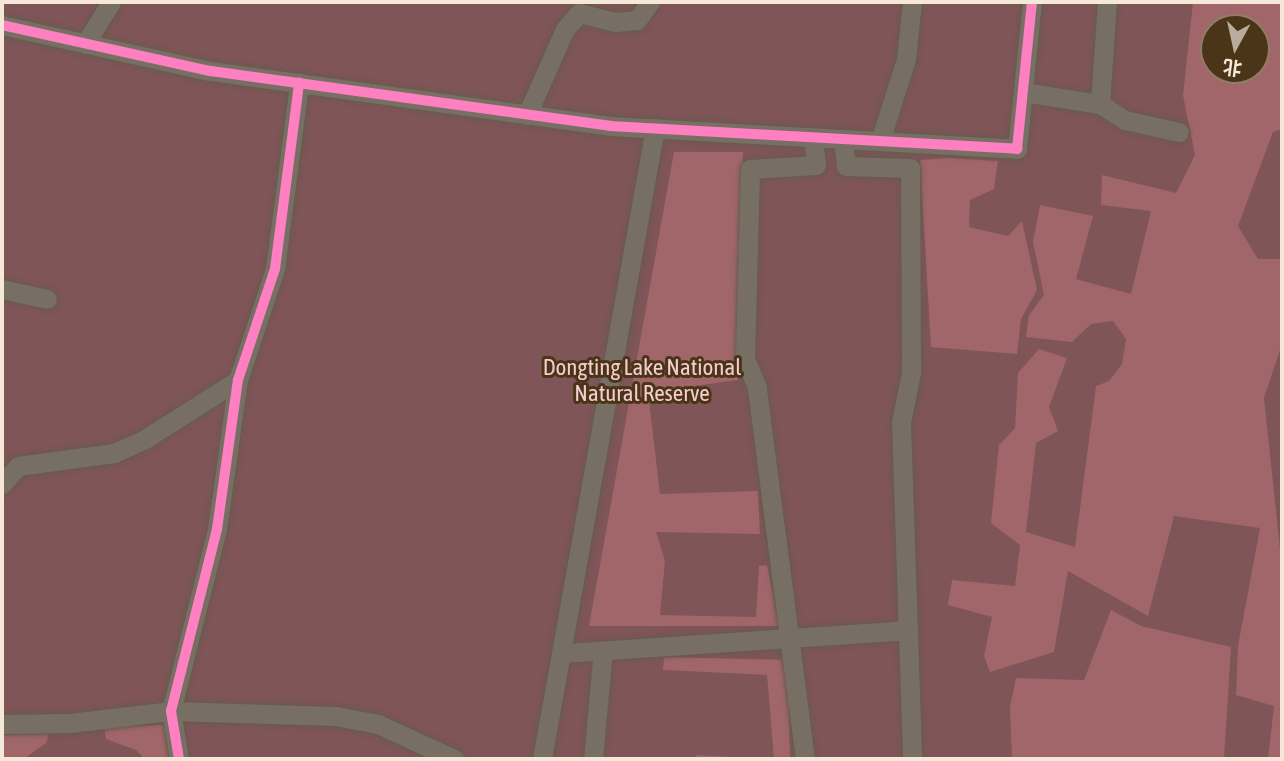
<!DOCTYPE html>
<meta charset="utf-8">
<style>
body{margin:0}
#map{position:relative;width:1284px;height:761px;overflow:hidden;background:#4a3e2e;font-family:"Asap Condensed","Noto Sans SC",sans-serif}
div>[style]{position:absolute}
.green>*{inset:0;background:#7f5557}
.forest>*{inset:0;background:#a16669}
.roads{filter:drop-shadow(0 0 2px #665b4e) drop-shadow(0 0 2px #665b4e)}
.minor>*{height:19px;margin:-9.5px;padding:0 9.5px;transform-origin:9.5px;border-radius:9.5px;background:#786f64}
.cycleway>*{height:10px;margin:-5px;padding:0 5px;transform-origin:5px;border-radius:5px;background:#ff80c0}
span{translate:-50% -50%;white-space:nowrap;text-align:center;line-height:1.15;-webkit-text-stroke:6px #4a3518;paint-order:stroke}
.park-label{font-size:23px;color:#f5cccf}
.frame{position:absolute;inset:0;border:4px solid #f6e8d8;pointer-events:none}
.north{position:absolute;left:1200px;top:14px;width:70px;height:70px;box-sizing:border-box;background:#4a3518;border:2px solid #8f7d65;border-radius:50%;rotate:188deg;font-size:19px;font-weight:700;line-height:28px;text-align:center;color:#f6e8d8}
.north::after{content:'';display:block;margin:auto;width:24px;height:32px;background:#baac9c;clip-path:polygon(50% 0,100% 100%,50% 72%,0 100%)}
</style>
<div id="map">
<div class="green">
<i style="clip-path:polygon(evenodd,2px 2px,1282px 2px,1282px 759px,2px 759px,2px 2px,1214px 28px,1256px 28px,1256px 70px,1214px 70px,1214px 28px)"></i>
</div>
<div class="forest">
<i style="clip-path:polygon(evenodd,1193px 2px,1282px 2px,1282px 129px,1273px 132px,1238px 226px,1258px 259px,1282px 259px,1282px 344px,1264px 398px,1282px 568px,1282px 759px,1268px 759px,1274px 706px,1236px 695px,1238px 646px,1260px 528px,1174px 516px,1148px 616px,1068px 571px,1054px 652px,990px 672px,984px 656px,992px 617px,948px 605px,952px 580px,1015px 586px,1020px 545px,991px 523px,999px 445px,1015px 428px,1018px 373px,1039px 349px,1067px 358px,1049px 407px,1058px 431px,1036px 443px,1026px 532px,1075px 547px,1096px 386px,1109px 381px,1122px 364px,1126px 339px,1113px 321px,1091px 324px,1072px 342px,1026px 337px,1029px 315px,1044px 295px,1033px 242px,1040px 205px,1093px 216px,1076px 279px,1131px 294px,1151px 211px,1101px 205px,1102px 175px,1176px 193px,1195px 155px,1183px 95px,1193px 2px,1256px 28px,1256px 70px,1214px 70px,1214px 28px,1256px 28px)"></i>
<i style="clip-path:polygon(674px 152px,743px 152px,738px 380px,648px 392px,660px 494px,758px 491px,760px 534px,656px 532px,665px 561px,660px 615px,756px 617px,759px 566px,767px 565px,779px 626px,589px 626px)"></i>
<i style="clip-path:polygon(948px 158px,998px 161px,994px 189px,970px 200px,969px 227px,1008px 236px,1022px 221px,1037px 290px,1021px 319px,1017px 354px,931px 347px,920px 160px)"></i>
<i style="clip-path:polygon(1111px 610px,1141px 626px,1231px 647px,1224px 759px,1012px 759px,1010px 707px,1016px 678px,1084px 680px)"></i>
<i style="clip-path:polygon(664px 657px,788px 660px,790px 759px,694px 759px,696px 755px,774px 759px,767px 675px,663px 670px)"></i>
<i style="clip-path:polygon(164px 725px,169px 759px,145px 759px,136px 750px,106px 739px,104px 727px)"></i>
<i style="clip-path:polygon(49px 734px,46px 743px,25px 758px,2px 759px,2px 735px)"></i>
</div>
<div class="roads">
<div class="minor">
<i style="left:2px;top:25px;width:213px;rotate:12.5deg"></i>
<i style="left:210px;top:71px;width:404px;rotate:7.8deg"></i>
<i style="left:610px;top:126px;width:408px;rotate:3.2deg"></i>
<i style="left:1017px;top:149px;width:148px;rotate:-84.2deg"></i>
<i style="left:85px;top:44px;width:49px;rotate:-58.2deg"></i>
<i style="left:1023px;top:92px;width:78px;rotate:8.9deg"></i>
<i style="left:1100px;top:104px;width:102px;rotate:-86.1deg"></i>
<i style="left:1100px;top:104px;width:30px;rotate:33deg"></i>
<i style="left:1125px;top:120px;width:55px;rotate:12.5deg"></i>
<i style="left:527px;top:115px;width:94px;rotate:-66.2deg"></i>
<i style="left:565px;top:29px;width:21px;rotate:-49deg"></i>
<i style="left:579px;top:13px;width:37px;rotate:14deg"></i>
<i style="left:615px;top:22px;width:22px;rotate:-5deg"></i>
<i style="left:637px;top:20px;width:22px;rotate:-54deg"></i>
<i style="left:843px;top:139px;width:27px;rotate:84deg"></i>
<i style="left:846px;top:166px;width:64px;rotate:1.8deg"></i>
<i style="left:910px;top:168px;width:205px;rotate:89.7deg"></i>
<i style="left:911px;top:373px;width:50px;rotate:101.5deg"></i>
<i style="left:901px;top:422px;width:337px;rotate:88.1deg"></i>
<i style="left:880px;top:141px;width:86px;rotate:-72.4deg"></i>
<i style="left:906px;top:59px;width:57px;rotate:-84deg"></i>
<i style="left:2px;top:289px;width:46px;rotate:12.5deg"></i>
<i style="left:2px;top:484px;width:24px;rotate:-48deg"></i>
<i style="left:18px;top:466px;width:97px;rotate:-7.7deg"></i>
<i style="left:114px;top:453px;width:34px;rotate:-24deg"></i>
<i style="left:145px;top:439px;width:110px;rotate:-32.4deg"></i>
<i style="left:564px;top:653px;width:345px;rotate:-3.8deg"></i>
<i style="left:2px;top:724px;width:68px;rotate:-0.8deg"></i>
<i style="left:70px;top:723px;width:102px;rotate:-6.8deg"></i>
<i style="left:171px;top:711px;width:165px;rotate:1.7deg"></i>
<i style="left:336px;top:716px;width:43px;rotate:10.8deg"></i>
<i style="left:378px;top:724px;width:84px;rotate:24.7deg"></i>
<i style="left:179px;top:759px;width:49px;rotate:-99.5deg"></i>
<i style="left:171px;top:711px;width:188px;rotate:-75.8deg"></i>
<i style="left:217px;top:529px;width:150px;rotate:-82deg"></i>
<i style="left:238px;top:380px;width:117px;rotate:-71.6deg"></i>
<i style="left:275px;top:269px;width:188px;rotate:-82.6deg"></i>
<i style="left:542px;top:759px;width:641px;rotate:-79.85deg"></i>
<i style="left:593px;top:759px;width:109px;rotate:-84.8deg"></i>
<i style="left:805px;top:759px;width:375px;rotate:-97.4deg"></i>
<i style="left:757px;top:387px;width:30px;rotate:-113deg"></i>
<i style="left:745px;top:359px;width:190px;rotate:-88.5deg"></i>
<i style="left:750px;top:169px;width:66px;rotate:-3.5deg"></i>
<i style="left:816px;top:165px;width:28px;rotate:-96deg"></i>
</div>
</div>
<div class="cycleway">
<i style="left:2px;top:25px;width:213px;rotate:12.5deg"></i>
<i style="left:210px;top:71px;width:404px;rotate:7.8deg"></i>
<i style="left:610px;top:126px;width:408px;rotate:3.2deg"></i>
<i style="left:1017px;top:149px;width:148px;rotate:-84.2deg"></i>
<i style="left:179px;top:759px;width:49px;rotate:-99.5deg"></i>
<i style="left:171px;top:711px;width:188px;rotate:-75.8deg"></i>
<i style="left:217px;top:529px;width:150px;rotate:-82deg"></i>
<i style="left:238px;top:380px;width:117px;rotate:-71.6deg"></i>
<i style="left:275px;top:269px;width:188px;rotate:-82.6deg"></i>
</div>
<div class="park-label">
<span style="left:642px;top:380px">Dongting Lake National<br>Natural Reserve</span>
</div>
<div class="frame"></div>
<div class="north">北</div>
</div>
